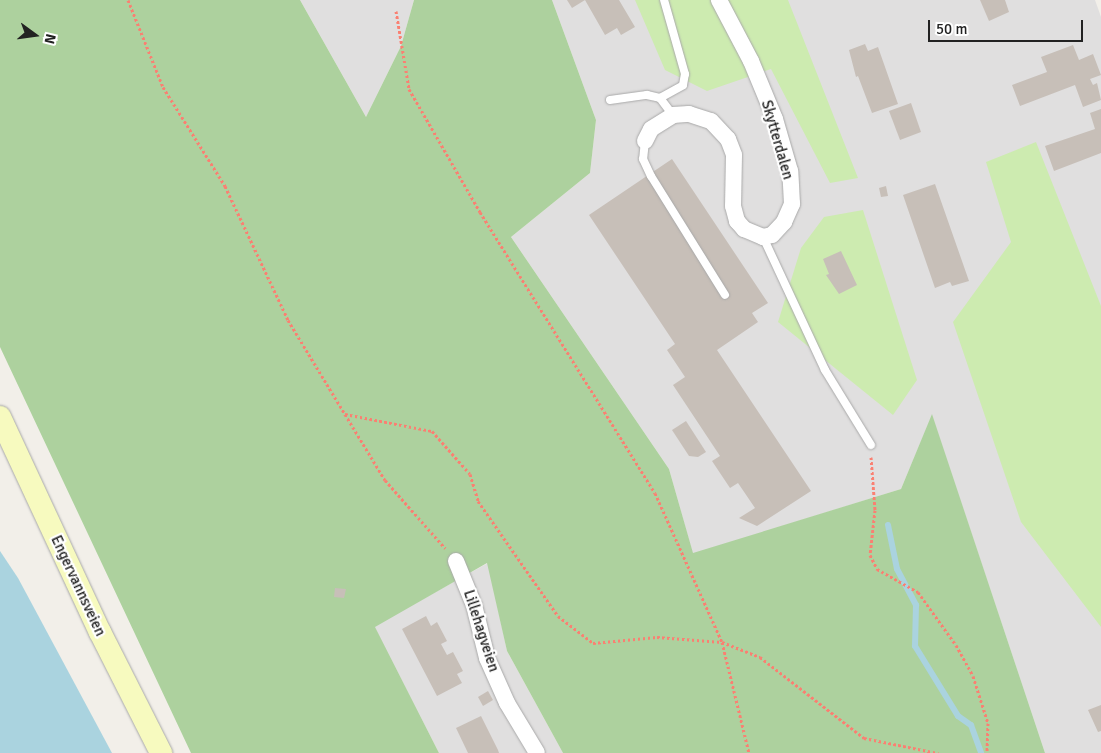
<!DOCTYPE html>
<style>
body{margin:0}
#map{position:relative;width:1101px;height:753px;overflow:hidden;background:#f2efe9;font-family:Signika,sans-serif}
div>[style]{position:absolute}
.residential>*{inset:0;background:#e0dfdf}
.grass>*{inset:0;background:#cdebb0}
.forest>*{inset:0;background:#add19e}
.water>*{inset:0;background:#aad3df}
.stream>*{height:6px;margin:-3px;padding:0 3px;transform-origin:3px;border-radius:3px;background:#aad3df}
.building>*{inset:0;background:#c7bfb8}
.path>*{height:3px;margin-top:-1.5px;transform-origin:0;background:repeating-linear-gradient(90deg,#fa8072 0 2.5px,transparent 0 5px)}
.roads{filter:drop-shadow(0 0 1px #a9a9a9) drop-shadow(0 0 1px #a9a9a9)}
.service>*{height:8px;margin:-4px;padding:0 4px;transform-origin:4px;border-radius:4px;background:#fff}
.minor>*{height:16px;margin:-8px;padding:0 8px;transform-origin:8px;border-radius:8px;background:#fff}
.secondary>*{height:22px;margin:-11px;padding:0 11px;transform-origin:11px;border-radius:11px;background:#f7fabf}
span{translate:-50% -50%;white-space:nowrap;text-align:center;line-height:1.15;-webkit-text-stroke:4.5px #fff;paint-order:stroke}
.street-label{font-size:15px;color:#222}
.north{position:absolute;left:10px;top:10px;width:50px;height:50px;-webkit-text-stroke:4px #fff;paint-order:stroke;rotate:104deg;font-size:14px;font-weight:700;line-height:20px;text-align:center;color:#222}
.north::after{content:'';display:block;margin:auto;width:18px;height:22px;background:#222;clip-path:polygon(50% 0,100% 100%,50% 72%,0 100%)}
.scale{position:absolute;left:928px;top:20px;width:155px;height:22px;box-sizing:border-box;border:2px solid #222;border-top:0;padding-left:6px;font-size:15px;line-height:18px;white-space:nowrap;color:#222;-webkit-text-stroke:4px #fff;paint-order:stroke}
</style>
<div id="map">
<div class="residential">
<i style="clip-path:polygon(300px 0,414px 0,401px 46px,366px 117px)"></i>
<i style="clip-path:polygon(552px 0,1095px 0,1101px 17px,1101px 753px,1045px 753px,932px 415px,901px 489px,693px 554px,669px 469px,511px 237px,590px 173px,596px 120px)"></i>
<i style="clip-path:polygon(488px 563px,507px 651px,563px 753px,439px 753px,374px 626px)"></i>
</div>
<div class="grass">
<i style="clip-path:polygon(635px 0,788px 0,858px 178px,830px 183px,771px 69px,707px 91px,665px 70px)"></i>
<i style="clip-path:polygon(1036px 142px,1101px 306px,1101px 627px,1021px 522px,953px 322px,1011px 242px,986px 162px)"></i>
<i style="clip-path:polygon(863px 210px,917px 380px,893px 415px,778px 322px,801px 248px,824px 217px)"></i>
</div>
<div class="forest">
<i style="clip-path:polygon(0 0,300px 0,366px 117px,401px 46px,414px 0,552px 0,596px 120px,590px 173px,511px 237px,669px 469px,693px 553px,901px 489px,932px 414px,1045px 753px,563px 753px,507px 651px,487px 563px,375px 627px,439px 753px,191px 753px,0 347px)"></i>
</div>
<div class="water">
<i style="clip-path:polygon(0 551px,18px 578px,112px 753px,0 753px)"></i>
</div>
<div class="stream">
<i style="left:888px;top:525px;width:45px;rotate:78.4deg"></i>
<i style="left:897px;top:569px;width:41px;rotate:62.2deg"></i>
<i style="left:916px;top:605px;width:41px;rotate:91.4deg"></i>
<i style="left:915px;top:646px;width:82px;rotate:58.4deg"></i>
<i style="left:958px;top:716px;width:16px;rotate:35deg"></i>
<i style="left:971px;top:725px;width:30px;rotate:70deg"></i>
</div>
<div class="building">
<i style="clip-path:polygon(567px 0,619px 0,635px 27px,621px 35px,617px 28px,605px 35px,585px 0,572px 8px)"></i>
<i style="clip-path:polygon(980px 0,1005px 0,1009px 12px,989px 21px)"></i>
<i style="clip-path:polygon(865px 44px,868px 51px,878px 47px,898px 104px,872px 113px,858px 76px,856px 77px,849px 50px)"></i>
<i style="clip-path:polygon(1073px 45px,1079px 60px,1093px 54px,1101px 75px,1090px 79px,1093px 85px,1097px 83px,1101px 100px,1083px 107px,1075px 85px,1020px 106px,1012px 85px,1047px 72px,1041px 57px)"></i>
<i style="clip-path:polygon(911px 103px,921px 132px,900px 140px,889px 111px)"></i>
<i style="clip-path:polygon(1101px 109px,1101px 153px,1054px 171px,1045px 146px,1095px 129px,1090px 113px)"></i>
<i style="clip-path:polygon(672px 159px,768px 303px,752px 313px,758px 322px,717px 350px,811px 491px,757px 526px,739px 518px,755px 508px,738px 483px,730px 488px,712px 461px,720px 456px,673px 385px,685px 377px,667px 350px,675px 344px,589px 215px)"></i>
<i style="clip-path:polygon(935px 184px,969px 281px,952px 286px,950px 282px,935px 288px,903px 195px)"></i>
<i style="clip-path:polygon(886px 186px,888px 196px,881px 197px,879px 188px)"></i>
<i style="clip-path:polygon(841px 251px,857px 285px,839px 294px,826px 275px,829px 274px,823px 259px)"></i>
<i style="clip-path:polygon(686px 421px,706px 452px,698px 457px,689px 456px,672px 430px)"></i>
<i style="clip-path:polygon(335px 588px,346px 589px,344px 598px,334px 597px)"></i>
<i style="clip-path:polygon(426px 616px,431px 626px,437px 622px,447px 641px,441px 644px,447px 655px,453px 652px,463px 671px,457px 674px,462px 683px,437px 696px,402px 629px)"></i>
<i style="clip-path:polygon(488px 691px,493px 700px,483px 706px,478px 697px)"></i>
<i style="clip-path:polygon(1101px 705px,1101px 731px,1098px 732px,1088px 710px)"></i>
<i style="clip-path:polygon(481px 716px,498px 750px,499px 753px,468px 753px,456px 728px)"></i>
</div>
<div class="path">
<i style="left:128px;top:0;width:94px;rotate:68.1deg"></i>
<i style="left:163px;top:87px;width:117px;rotate:57.9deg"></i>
<i style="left:225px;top:186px;width:148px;rotate:64.8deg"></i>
<i style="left:288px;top:320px;width:187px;rotate:58.8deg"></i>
<i style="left:385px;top:480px;width:91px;rotate:48.6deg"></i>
<i style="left:396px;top:11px;width:79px;rotate:80.5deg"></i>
<i style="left:409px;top:89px;width:142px;rotate:60deg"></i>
<i style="left:480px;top:212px;width:331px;rotate:58.1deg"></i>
<i style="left:655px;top:493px;width:163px;rotate:65.8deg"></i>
<i style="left:722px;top:642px;width:114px;rotate:76.3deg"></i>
<i style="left:345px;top:414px;width:89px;rotate:11.1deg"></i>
<i style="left:432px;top:431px;width:57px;rotate:48.5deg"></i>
<i style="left:470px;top:474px;width:28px;rotate:73deg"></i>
<i style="left:478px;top:501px;width:140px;rotate:55.2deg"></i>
<i style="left:558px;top:616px;width:44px;rotate:37.6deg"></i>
<i style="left:593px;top:643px;width:64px;rotate:-5.4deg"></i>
<i style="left:657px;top:637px;width:65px;rotate:4.4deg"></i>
<i style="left:722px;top:642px;width:41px;rotate:21.5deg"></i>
<i style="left:760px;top:657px;width:132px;rotate:37.9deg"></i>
<i style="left:864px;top:738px;width:76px;rotate:11.5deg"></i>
<i style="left:871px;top:457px;width:53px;rotate:85.7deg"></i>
<i style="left:875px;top:510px;width:45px;rotate:96.3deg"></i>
<i style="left:870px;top:555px;width:16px;rotate:63deg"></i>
<i style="left:877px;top:569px;width:47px;rotate:29.3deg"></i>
<i style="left:918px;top:592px;width:65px;rotate:54.4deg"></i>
<i style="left:956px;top:645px;width:35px;rotate:61deg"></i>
<i style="left:973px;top:676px;width:49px;rotate:72.3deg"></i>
<i style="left:988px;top:723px;width:30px;rotate:92deg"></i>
</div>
<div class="roads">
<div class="service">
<i style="left:660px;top:98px;width:26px;rotate:-29deg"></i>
<i style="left:683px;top:85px;width:11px;rotate:-80deg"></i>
<i style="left:685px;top:74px;width:77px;rotate:-105.8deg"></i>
<i style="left:610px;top:100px;width:37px;rotate:-8deg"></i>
<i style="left:647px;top:95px;width:13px;rotate:13deg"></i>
<i style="left:660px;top:98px;width:21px;rotate:53deg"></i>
<i style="left:645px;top:141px;width:18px;rotate:96deg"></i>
<i style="left:643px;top:159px;width:19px;rotate:65deg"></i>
<i style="left:651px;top:176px;width:140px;rotate:58.1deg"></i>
<i style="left:763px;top:237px;width:147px;rotate:65deg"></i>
<i style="left:825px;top:370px;width:88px;rotate:58.5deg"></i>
</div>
<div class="minor">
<i style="left:645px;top:141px;width:13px;rotate:-63deg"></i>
<i style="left:651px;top:129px;width:26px;rotate:-32deg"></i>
<i style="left:673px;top:115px;width:16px;rotate:-4deg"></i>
<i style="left:689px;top:114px;width:23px;rotate:18deg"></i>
<i style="left:711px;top:121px;width:25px;rotate:47deg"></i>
<i style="left:728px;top:139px;width:17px;rotate:69deg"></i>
<i style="left:734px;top:155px;width:51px;rotate:91.1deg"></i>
<i style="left:733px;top:206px;width:16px;rotate:75deg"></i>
<i style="left:737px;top:221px;width:11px;rotate:49deg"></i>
<i style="left:744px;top:229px;width:21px;rotate:23deg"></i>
<i style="left:763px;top:237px;width:9px;rotate:-13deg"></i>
<i style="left:772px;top:235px;width:18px;rotate:-47deg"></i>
<i style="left:784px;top:222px;width:20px;rotate:-66deg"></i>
<i style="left:792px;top:204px;width:33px;rotate:-93deg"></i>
<i style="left:790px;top:171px;width:54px;rotate:-106.1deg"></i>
<i style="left:775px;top:119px;width:63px;rotate:-112.5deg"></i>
<i style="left:751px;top:61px;width:69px;rotate:-117.7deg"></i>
<i style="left:456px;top:561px;width:48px;rotate:67.8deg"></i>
<i style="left:474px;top:605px;width:55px;rotate:76.2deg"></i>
<i style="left:487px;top:658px;width:49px;rotate:66deg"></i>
<i style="left:507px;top:703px;width:58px;rotate:59deg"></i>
</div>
<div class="secondary">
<i style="left:0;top:417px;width:237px;rotate:65.1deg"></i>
<i style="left:100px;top:632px;width:136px;rotate:63.2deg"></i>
</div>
</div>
<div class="street-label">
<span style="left:777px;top:140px;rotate:74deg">Skytterdalen</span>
<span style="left:78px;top:586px;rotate:65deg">Engervannsveien</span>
<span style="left:481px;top:631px;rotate:72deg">Lillehagveien</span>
</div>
<div class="north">N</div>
<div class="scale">50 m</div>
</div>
